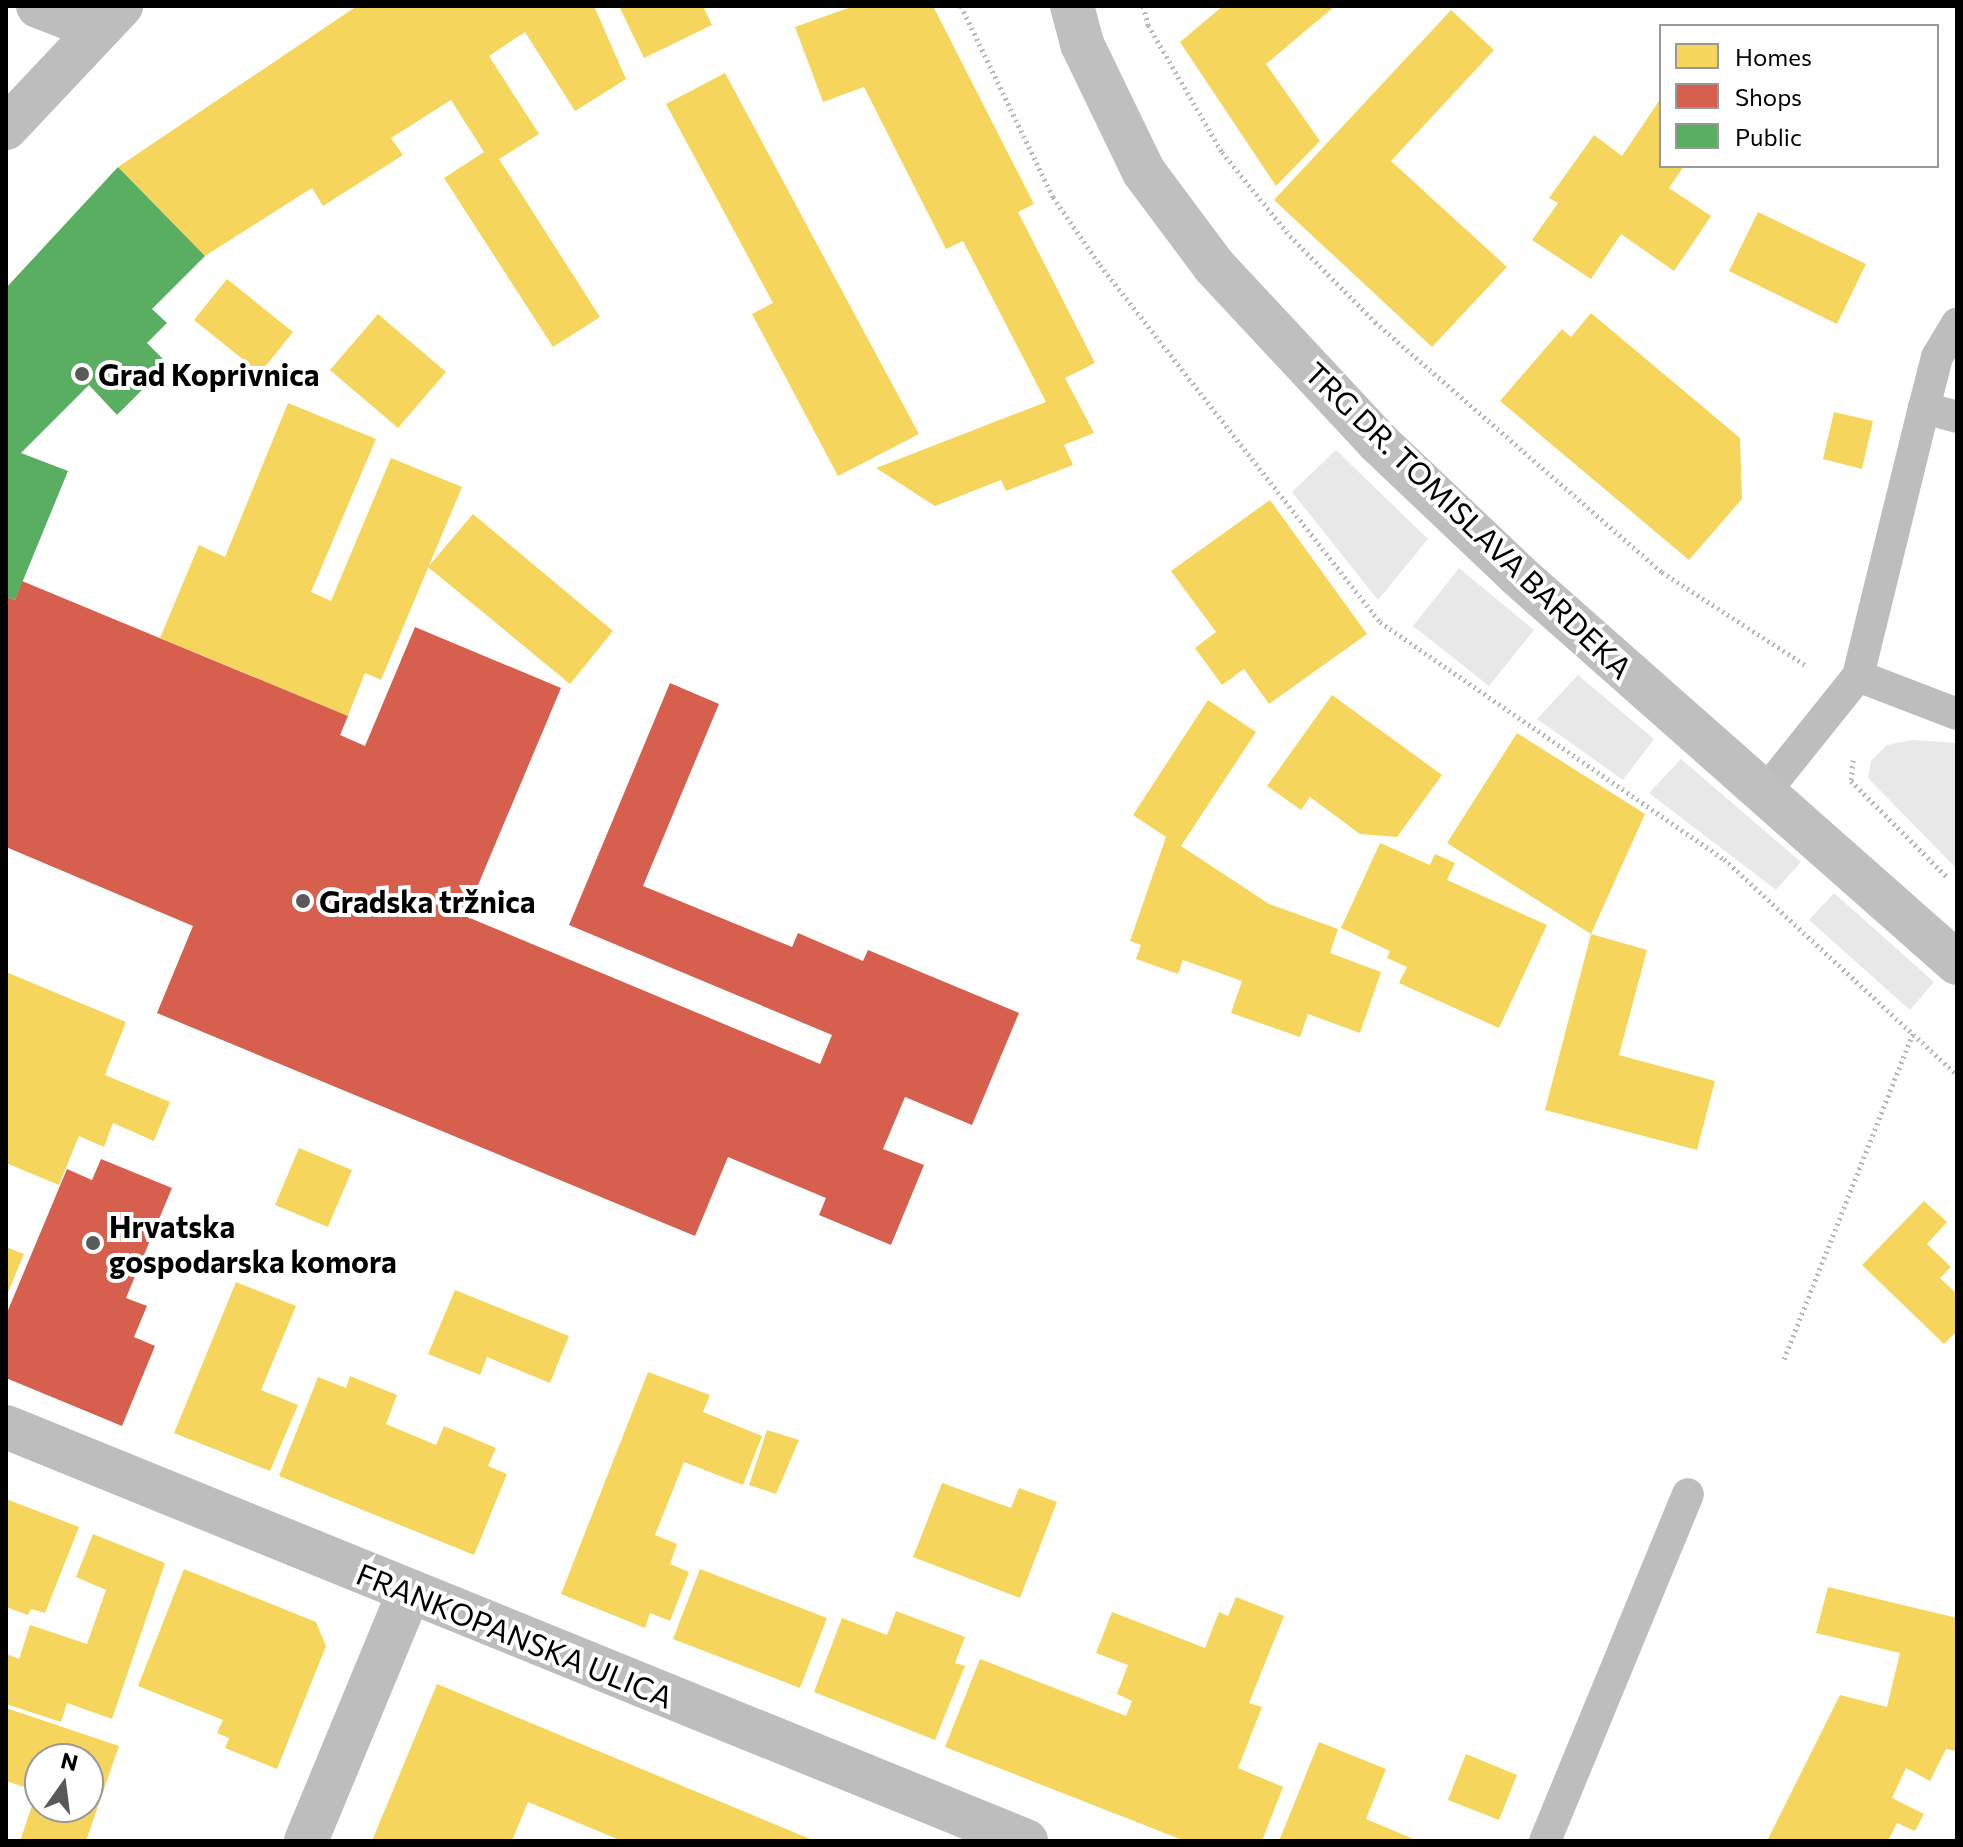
<!DOCTYPE html>
<meta charset="utf-8">
<style>
body{margin:0}
#map{position:relative;width:1963px;height:1847px;overflow:hidden;background:#fff;font-family:Commissioner,sans-serif}
div>[style]{position:absolute}
.green>*{inset:0;background:#e8e8e8}
.homes>*{inset:0;background:#f6d55c}
.shops>*{inset:0;background:#d6604d}
.public>*{inset:0;background:#5aae61}
.path>*{height:5px;margin-top:-2.5px;transform-origin:0;background:repeating-linear-gradient(90deg,#b8b8b8 0 2px,transparent 0 6px)}
.service>*{height:32px;margin:-16px;padding:0 16px;transform-origin:16px;border-radius:16px;background:#bdbdbd}
.pedestrian>*{height:44px;margin:-22px;padding:0 22px;transform-origin:22px;border-radius:22px;background:#bdbdbd}
.minor>*{height:44px;margin:-22px;padding:0 22px;transform-origin:22px;border-radius:22px;background:#bdbdbd}
.secondary>*{height:44px;margin:-22px;padding:0 22px;transform-origin:22px;border-radius:22px;background:#bfbfbf}
.dots>*{width:22px;height:22px;translate:-50% -50%;box-sizing:border-box;border:4px solid #fff;border-radius:50%}
span{translate:-50% -50%;white-space:nowrap;text-align:center;line-height:1.15;-webkit-text-stroke:8px #fff;paint-order:stroke}
.poi-label{font-size:30px;color:#000;font-weight:700}
.left{translate:0 -50%;text-align:left}
.street-label{font-size:30px;color:#000}
.frame{position:absolute;inset:0;border:8px solid #000;pointer-events:none}
.legend{position:absolute;left:1659px;top:24px;width:280px;height:144px;box-sizing:border-box;background:#fff;border:2px solid #999;margin:0;padding:10px 14px;list-style:none;font-size:24px;color:#000}
.legend li{display:flex;align-items:center;gap:16px;height:40px}
.legend b{width:40px;border:2px solid #999}
.north{position:absolute;left:24px;top:1743px;width:80px;height:80px;box-sizing:border-box;background:#fff;border:2px solid #999;border-radius:50%;rotate:14deg;font-size:22px;font-weight:700;line-height:32px;text-align:center;color:#000}
.north::after{content:'';display:block;margin:auto;width:28px;height:36px;background:#595959;clip-path:polygon(50% 0,100% 100%,50% 72%,0 100%)}
</style>
<div id="map">
<div class="green">
<i style="clip-path:polygon(1336px 450px,1428px 539px,1378px 600px,1292px 492px)"></i>
<i style="clip-path:polygon(1459px 568px,1534px 630px,1489px 686px,1413px 626px)"></i>
<i style="clip-path:polygon(1578px 675px,1654px 739px,1623px 780px,1537px 719px)"></i>
<i style="clip-path:polygon(1912px 740px,1957px 743px,1957px 869px,1868px 778px,1871px 761px,1887px 745px)"></i>
<i style="clip-path:polygon(1681px 759px,1801px 862px,1776px 890px,1649px 793px)"></i>
<i style="clip-path:polygon(1834px 893px,1934px 982px,1910px 1010px,1809px 920px)"></i>
</div>
<div class="homes">
<i style="clip-path:polygon(357px 6px,594px 6px,626px 79px,575px 111px,525px 32px,489px 56px,539px 134px,499px 159px,600px 317px,553px 347px,444px 178px,484px 152px,451px 100px,391px 138px,403px 155px,323px 206px,312px 188px,205px 256px,118px 167px)"></i>
<i style="clip-path:polygon(619px 6px,703px 6px,712px 25px,644px 58px)"></i>
<i style="clip-path:polygon(854px 6px,933px 6px,1034px 204px,1018px 212px,1095px 363px,1065px 378px,1094px 433px,1064px 445px,1073px 465px,1006px 491px,1001px 480px,935px 506px,876px 468px,1046px 402px,963px 241px,946px 249px,864px 87px,823px 102px,795px 27px)"></i>
<i style="clip-path:polygon(1223px 6px,1335px 6px,1266px 64px,1320px 141px,1276px 186px,1180px 42px)"></i>
<i style="clip-path:polygon(1451px 10px,1494px 50px,1391px 161px,1507px 267px,1432px 347px,1274px 200px)"></i>
<i style="clip-path:polygon(725px 73px,919px 434px,838px 476px,752px 314px,773px 303px,666px 104px)"></i>
<i style="clip-path:polygon(1661px 98px,1661px 166px,1684px 166px,1669px 188px,1711px 216px,1674px 271px,1621px 234px,1591px 279px,1532px 240px,1558px 203px,1549px 198px,1594px 135px,1622px 156px)"></i>
<i style="clip-path:polygon(1758px 212px,1866px 264px,1837px 324px,1729px 271px)"></i>
<i style="clip-path:polygon(227px 279px,293px 332px,260px 373px,194px 320px)"></i>
<i style="clip-path:polygon(1591px 313px,1740px 438px,1742px 499px,1689px 560px,1500px 401px,1562px 329px,1571px 337px)"></i>
<i style="clip-path:polygon(378px 314px,446px 372px,398px 428px,330px 370px)"></i>
<i style="clip-path:polygon(288px 403px,376px 439px,311px 592px,331px 601px,391px 458px,462px 487px,381px 680px,365px 673px,348px 716px,160px 638px,199px 545px,225px 557px)"></i>
<i style="clip-path:polygon(1834px 412px,1873px 421px,1862px 469px,1823px 459px)"></i>
<i style="clip-path:polygon(1270px 500px,1367px 634px,1269px 704px,1244px 669px,1222px 685px,1195px 648px,1216px 632px,1171px 571px)"></i>
<i style="clip-path:polygon(473px 514px,613px 631px,570px 684px,428px 567px)"></i>
<i style="clip-path:polygon(1332px 695px,1442px 775px,1397px 837px,1360px 834px,1310px 797px,1301px 810px,1267px 786px)"></i>
<i style="clip-path:polygon(1208px 700px,1256px 732px,1181px 846px,1269px 904px,1338px 929px,1330px 953px,1381px 972px,1360px 1033px,1308px 1014px,1300px 1037px,1231px 1013px,1242px 981px,1183px 960px,1178px 974px,1136px 959px,1141px 945px,1130px 941px,1166px 837px,1133px 815px)"></i>
<i style="clip-path:polygon(1517px 733px,1645px 814px,1591px 934px,1447px 843px)"></i>
<i style="clip-path:polygon(1380px 843px,1430px 865px,1435px 854px,1455px 863px,1447px 880px,1547px 925px,1499px 1028px,1399px 983px,1407px 967px,1387px 958px,1390px 951px,1341px 928px)"></i>
<i style="clip-path:polygon(1591px 934px,1647px 950px,1619px 1055px,1715px 1081px,1697px 1150px,1545px 1110px)"></i>
<i style="clip-path:polygon(6px 972px,126px 1022px,105px 1075px,170px 1102px,154px 1141px,113px 1123px,104px 1147px,79px 1136px,59px 1185px,6px 1163px)"></i>
<i style="clip-path:polygon(299px 1148px,352px 1170px,328px 1227px,275px 1205px)"></i>
<i style="clip-path:polygon(1924px 1201px,1947px 1222px,1927px 1244px,1951px 1267px,1940px 1278px,1957px 1294px,1957px 1331px,1944px 1344px,1862px 1265px)"></i>
<i style="clip-path:polygon(6px 1247px,24px 1254px,6px 1297px)"></i>
<i style="clip-path:polygon(236px 1282px,296px 1306px,261px 1390px,298px 1405px,270px 1471px,174px 1433px)"></i>
<i style="clip-path:polygon(455px 1290px,569px 1336px,550px 1383px,487px 1357px,480px 1375px,428px 1354px)"></i>
<i style="clip-path:polygon(648px 1372px,710px 1395px,703px 1412px,762px 1436px,743px 1485px,684px 1462px,655px 1535px,677px 1544px,670px 1564px,689px 1572px,670px 1621px,650px 1613px,645px 1628px,561px 1594px)"></i>
<i style="clip-path:polygon(350px 1376px,397px 1395px,386px 1424px,436px 1445px,444px 1426px,496px 1448px,488px 1466px,507px 1474px,474px 1555px,279px 1476px,318px 1377px,346px 1388px)"></i>
<i style="clip-path:polygon(767px 1430px,799px 1440px,776px 1494px,749px 1485px)"></i>
<i style="clip-path:polygon(942px 1483px,1011px 1508px,1019px 1488px,1057px 1502px,1020px 1598px,913px 1557px)"></i>
<i style="clip-path:polygon(6px 1499px,79px 1527px,45px 1613px,31px 1609px,28px 1615px,6px 1607px)"></i>
<i style="clip-path:polygon(93px 1534px,165px 1563px,112px 1719px,67px 1703px,61px 1722px,6px 1704px,6px 1654px,19px 1659px,30px 1625px,87px 1644px,106px 1590px,76px 1577px)"></i>
<i style="clip-path:polygon(184px 1569px,316px 1622px,326px 1646px,277px 1769px,225px 1748px,229px 1738px,217px 1733px,223px 1720px,138px 1686px)"></i>
<i style="clip-path:polygon(700px 1569px,827px 1618px,800px 1688px,673px 1639px)"></i>
<i style="clip-path:polygon(1828px 1587px,1957px 1618px,1957px 1751px,1946px 1749px,1930px 1781px,1906px 1768px,1892px 1798px,1924px 1814px,1915px 1831px,1897px 1823px,1888px 1841px,1767px 1841px,1840px 1695px,1887px 1707px,1900px 1653px,1816px 1633px)"></i>
<i style="clip-path:polygon(1236px 1597px,1284px 1616px,1249px 1703px,1262px 1707px,1238px 1768px,1283px 1787px,1262px 1841px,1185px 1841px,945px 1747px,980px 1659px,1126px 1716px,1132px 1701px,1117px 1694px,1128px 1665px,1096px 1653px,1112px 1612px,1205px 1648px,1219px 1612px,1228px 1616px)"></i>
<i style="clip-path:polygon(896px 1611px,965px 1637px,955px 1663px,965px 1666px,935px 1740px,814px 1692px,842px 1618px,887px 1635px)"></i>
<i style="clip-path:polygon(437px 1684px,815px 1841px,622px 1841px,528px 1802px,512px 1841px,372px 1841px)"></i>
<i style="clip-path:polygon(evenodd,6px 1708px,119px 1746px,86px 1841px,20px 1841px,37px 1791px,6px 1781px,6px 1708px,40px 1759px,88px 1759px,88px 1807px,40px 1807px,40px 1759px)"></i>
<i style="clip-path:polygon(1319px 1742px,1386px 1769px,1366px 1819px,1418px 1841px,1279px 1841px)"></i>
<i style="clip-path:polygon(1466px 1754px,1517px 1775px,1499px 1820px,1448px 1800px)"></i>
</div>
<div class="shops">
<i style="clip-path:polygon(22px 581px,348px 716px,340px 735px,365px 746px,415px 627px,561px 688px,465px 916px,820px 1064px,832px 1035px,569px 925px,670px 683px,719px 704px,643px 886px,792px 947px,798px 933px,863px 961px,868px 950px,1019px 1013px,972px 1125px,905px 1097px,883px 1149px,924px 1165px,891px 1245px,819px 1215px,826px 1198px,728px 1157px,695px 1236px,157px 1013px,193px 926px,6px 847px,6px 596px,15px 600px)"></i>
<i style="clip-path:polygon(101px 1159px,172px 1188px,126px 1298px,147px 1306px,134px 1337px,155px 1346px,122px 1426px,6px 1378px,6px 1315px,67px 1169px,92px 1180px)"></i>
</div>
<div class="public">
<i style="clip-path:polygon(118px 167px,205px 256px,152px 309px,167px 323px,147px 343px,168px 364px,117px 415px,89px 385px,21px 453px,68px 471px,15px 600px,6px 596px,6px 288px)"></i>
</div>
<div class="path">
<i style="left:961px;top:6px;width:212px;rotate:64.3deg"></i>
<i style="left:1053px;top:197px;width:83px;rotate:55.3deg"></i>
<i style="left:1100px;top:265px;width:454px;rotate:51.9deg"></i>
<i style="left:1380px;top:622px;width:418px;rotate:34.6deg"></i>
<i style="left:1724px;top:859px;width:318px;rotate:42.8deg"></i>
<i style="left:1143px;top:6px;width:20px;rotate:75deg"></i>
<i style="left:1148px;top:25px;width:147px;rotate:59.8deg"></i>
<i style="left:1222px;top:152px;width:108px;rotate:51deg"></i>
<i style="left:1290px;top:236px;width:121px;rotate:45.3deg"></i>
<i style="left:1375px;top:322px;width:381px;rotate:41.1deg"></i>
<i style="left:1662px;top:572px;width:171px;rotate:33deg"></i>
<i style="left:1853px;top:760px;width:21px;rotate:95deg"></i>
<i style="left:1851px;top:781px;width:137px;rotate:45deg"></i>
<i style="left:1784px;top:1359px;width:350px;rotate:-68.4deg"></i>
</div>
<div class="service">
<i style="left:1924px;top:408px;width:53px;rotate:-75.7deg"></i>
<i style="left:1937px;top:357px;width:39px;rotate:-59deg"></i>
<i style="left:1858px;top:676px;width:106px;rotate:21deg"></i>
<i style="left:1765px;top:792px;width:149px;rotate:-51.3deg"></i>
<i style="left:1858px;top:676px;width:276px;rotate:-76.2deg"></i>
<i style="left:1924px;top:408px;width:34px;rotate:15deg"></i>
<i style="left:1545px;top:1841px;width:375px;rotate:-67.6deg"></i>
</div>
<div class="pedestrian">
<i style="left:38px;top:6px;width:63px;rotate:21.3deg"></i>
<i style="left:6px;top:128px;width:168px;rotate:-46.7deg"></i>
</div>
<div class="minor">
<i style="left:6px;top:1427px;width:1101px;rotate:22.09deg"></i>
<i style="left:306px;top:1841px;width:269px;rotate:-67.5deg"></i>
</div>
<div class="secondary">
<i style="left:1072px;top:6px;width:39px;rotate:75deg"></i>
<i style="left:1082px;top:44px;width:142px;rotate:64.2deg"></i>
<i style="left:1144px;top:172px;width:117px;rotate:53.3deg"></i>
<i style="left:1214px;top:266px;width:241px;rotate:47deg"></i>
<i style="left:1378px;top:442px;width:193px;rotate:43.5deg"></i>
<i style="left:1518px;top:575px;width:586px;rotate:41.47deg"></i>
</div>
<div class="dots">
<i style="left:82px;top:374px;background:#595959"></i>
<i style="left:303px;top:901px;background:#595959"></i>
<i style="left:93px;top:1243px;background:#595959"></i>
</div>
<div class="poi-label">
<span class="left" style="left:98px;top:374px">Grad Koprivnica</span>
<span class="left" style="left:319px;top:901px">Gradska tržnica</span>
<span class="left" style="left:109px;top:1243px">Hrvatska<br>gospodarska komora</span>
</div>
<div class="street-label">
<span style="left:1469px;top:520px;rotate:44deg">TRG DR. TOMISLAVA BARDEKA</span>
<span style="left:515px;top:1635px;rotate:22deg">FRANKOPANSKA ULICA</span>
</div>
<div class="frame"></div>
<ul class="legend">
<li><b style="height:22px;background:#f6d55c"></b>Homes</li>
<li><b style="height:22px;background:#d6604d"></b>Shops</li>
<li><b style="height:22px;background:#5aae61"></b>Public</li>
</ul>
<div class="north">N</div>
</div>
